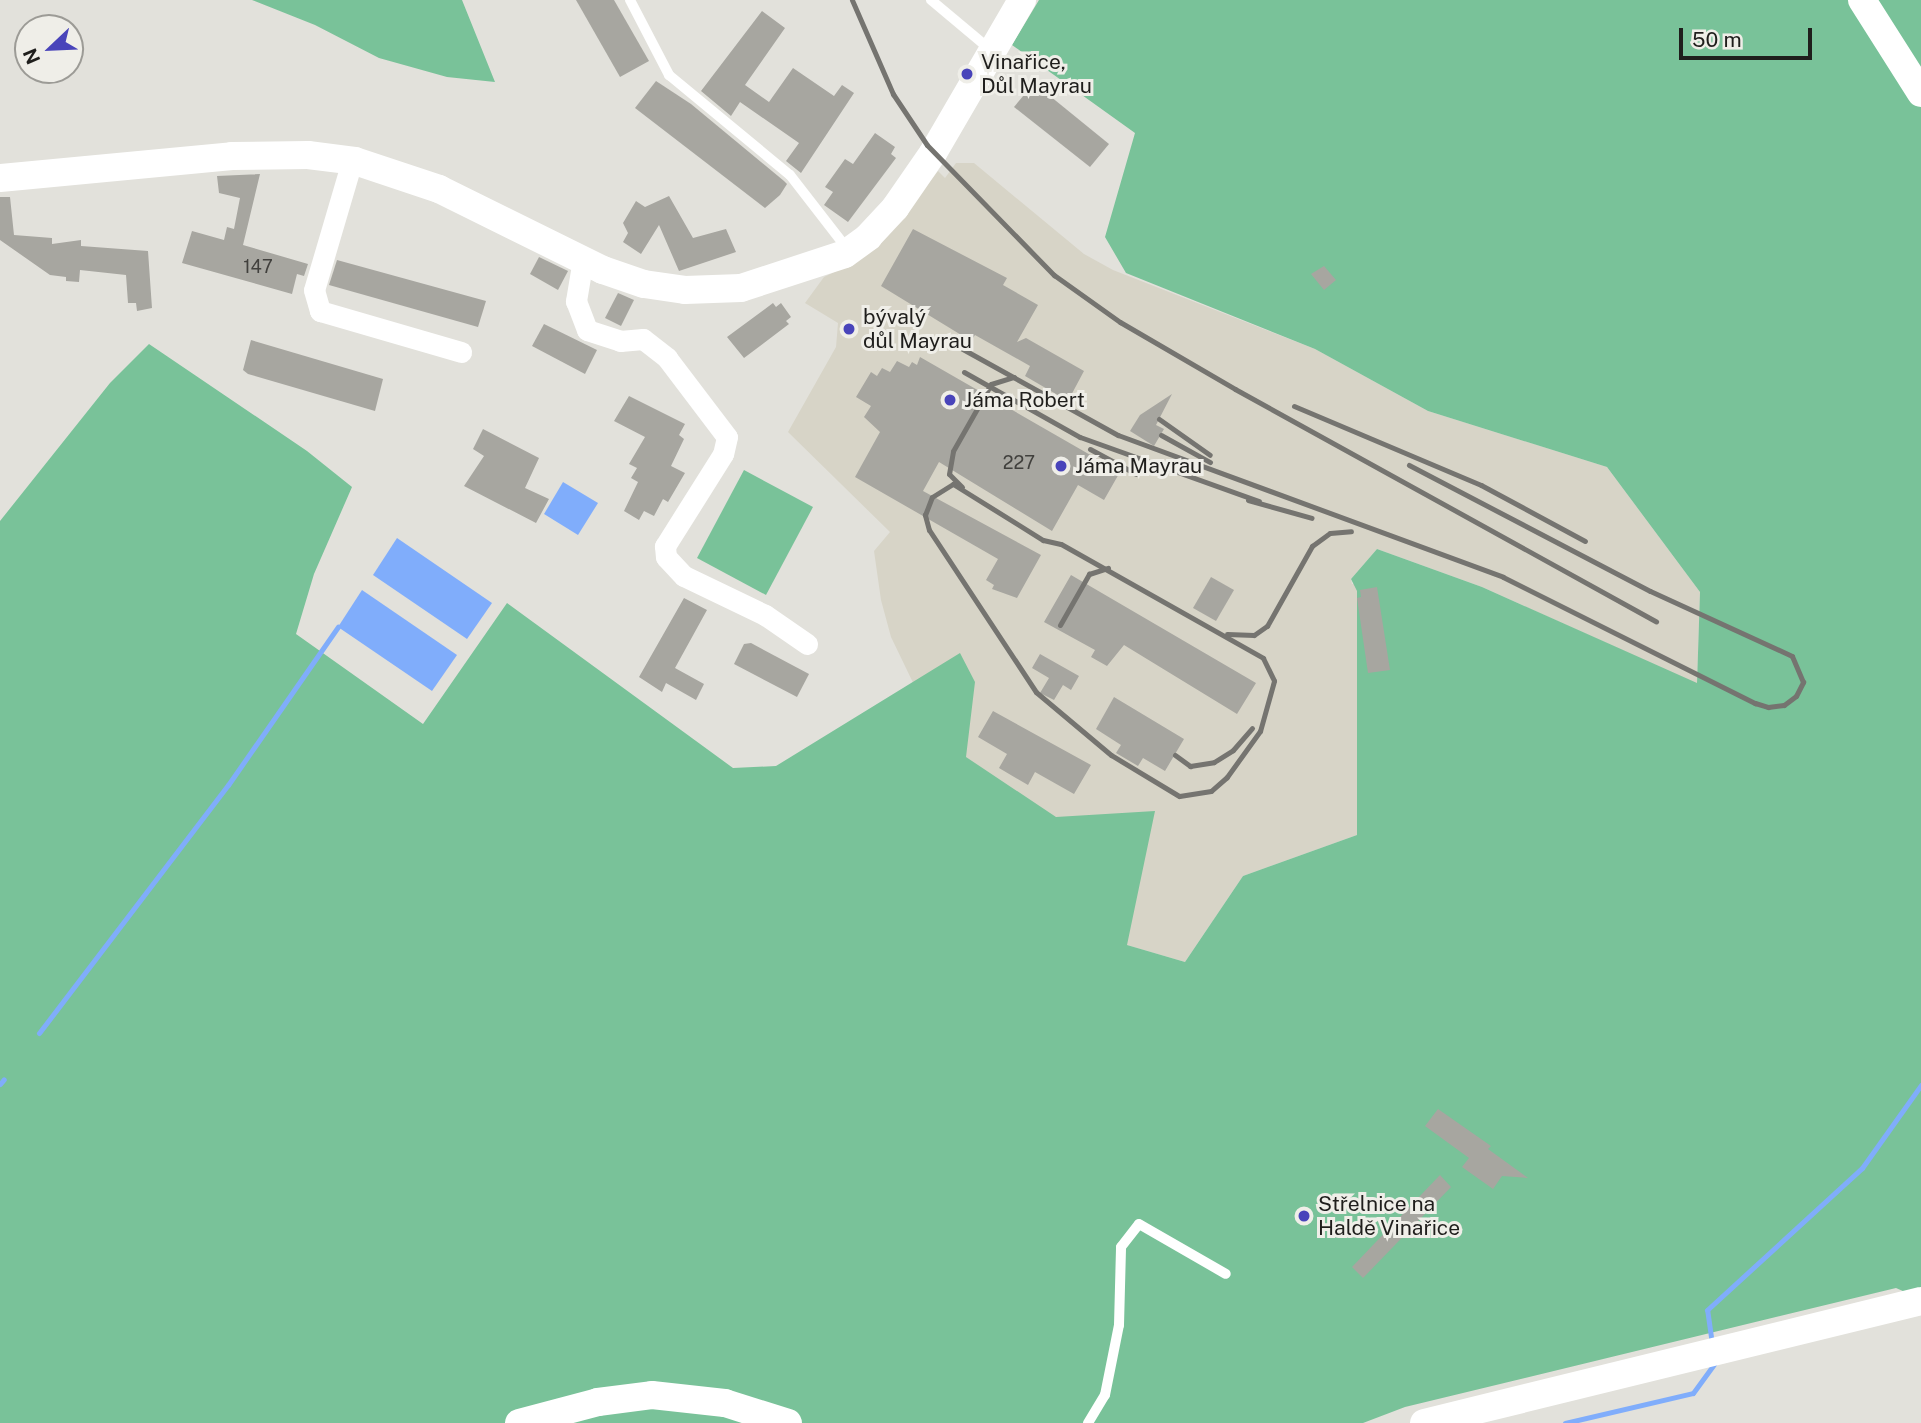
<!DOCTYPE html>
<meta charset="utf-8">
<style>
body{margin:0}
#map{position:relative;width:1921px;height:1423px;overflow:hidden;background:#e2e1db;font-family:"Public Sans",sans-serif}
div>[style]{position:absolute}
.built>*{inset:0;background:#d7d4c7}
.green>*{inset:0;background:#79c299}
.water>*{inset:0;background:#80adfb}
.stream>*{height:5px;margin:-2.5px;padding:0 2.5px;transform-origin:2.5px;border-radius:2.5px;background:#80adfb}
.building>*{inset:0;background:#a7a6a0}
.lane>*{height:10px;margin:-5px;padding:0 5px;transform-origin:5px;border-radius:5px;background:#fff}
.street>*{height:21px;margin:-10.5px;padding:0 10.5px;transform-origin:10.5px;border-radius:10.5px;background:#fff}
.secondary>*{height:28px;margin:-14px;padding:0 14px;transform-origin:14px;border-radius:14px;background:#fff}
.rail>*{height:5px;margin:-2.5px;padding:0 2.5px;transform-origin:2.5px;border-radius:2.5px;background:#757470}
.dots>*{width:19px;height:19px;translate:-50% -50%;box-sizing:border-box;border:4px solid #efeee8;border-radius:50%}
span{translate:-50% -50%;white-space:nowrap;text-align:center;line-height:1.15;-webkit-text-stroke:6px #efeee8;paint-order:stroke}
.number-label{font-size:18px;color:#41403d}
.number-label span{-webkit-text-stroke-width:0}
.poi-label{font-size:21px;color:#1f1e1c}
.left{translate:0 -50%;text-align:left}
.north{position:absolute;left:14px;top:14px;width:70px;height:70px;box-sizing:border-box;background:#efeee8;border:2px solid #9c9b96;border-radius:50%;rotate:247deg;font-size:19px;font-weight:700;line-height:28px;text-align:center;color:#1f1e1c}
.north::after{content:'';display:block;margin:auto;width:24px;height:32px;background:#4944ba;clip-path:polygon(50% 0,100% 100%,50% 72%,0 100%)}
.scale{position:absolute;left:1679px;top:28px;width:133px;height:32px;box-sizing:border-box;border:4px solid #1f1e1c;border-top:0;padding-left:9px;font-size:21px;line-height:24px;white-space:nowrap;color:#1f1e1c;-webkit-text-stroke:5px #efeee8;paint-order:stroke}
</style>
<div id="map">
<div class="built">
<i style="clip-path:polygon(956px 163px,974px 163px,1084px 254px,1113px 270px,1315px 349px,1428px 411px,1607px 467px,1700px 592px,1697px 684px,1482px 587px,1377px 549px,1351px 579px,1352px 584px,1386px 581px,1357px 700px,1357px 835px,1243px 876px,1185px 962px,1127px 945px,1052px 826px,946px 751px,891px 637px,881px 600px,874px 551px,890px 532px,788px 432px,836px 347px,838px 323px,805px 303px,824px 277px,855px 262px,898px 223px,938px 171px,945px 178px)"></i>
</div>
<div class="green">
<i style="clip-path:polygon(252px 0,462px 0,495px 82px,447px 77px,379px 58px,315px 25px)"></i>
<i style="clip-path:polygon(1039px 0,1921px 0,1921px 1299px,1896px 1288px,1405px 1407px,1363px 1423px,0 1423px,0 521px,110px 383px,149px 344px,307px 451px,352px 487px,314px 574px,296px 634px,423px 724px,507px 603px,733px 768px,776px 766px,960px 653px,975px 682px,966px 757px,1056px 817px,1155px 811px,1127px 945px,1185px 962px,1243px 876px,1357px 835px,1357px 591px,1351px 579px,1377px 549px,1482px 587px,1697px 683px,1700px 592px,1607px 467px,1428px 411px,1315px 349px,1126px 273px,1105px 237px,1135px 133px,1012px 45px)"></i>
<i style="clip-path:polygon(744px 470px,813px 507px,766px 595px,697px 558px)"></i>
</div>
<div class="water">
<i style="clip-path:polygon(563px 482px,598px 503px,578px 535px,544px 514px)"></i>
<i style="clip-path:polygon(397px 538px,492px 603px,467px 639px,373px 575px)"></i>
<i style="clip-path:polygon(362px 590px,457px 655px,432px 691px,338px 627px)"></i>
</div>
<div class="stream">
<i style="left:39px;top:1033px;width:312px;rotate:-52.7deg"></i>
<i style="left:228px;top:785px;width:193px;rotate:-55.2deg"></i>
<i style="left:0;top:1084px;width:6px;rotate:-51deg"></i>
<i style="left:1712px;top:1344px;width:34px;rotate:-98deg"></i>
<i style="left:1707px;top:1310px;width:210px;rotate:-42.5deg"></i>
<i style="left:1862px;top:1168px;width:102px;rotate:-54.6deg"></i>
<i style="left:1565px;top:1423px;width:131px;rotate:-13.2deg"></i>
<i style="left:1693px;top:1393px;width:39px;rotate:-54deg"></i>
</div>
<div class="building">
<i style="clip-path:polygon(576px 0,614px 0,649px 61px,620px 77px)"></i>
<i style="clip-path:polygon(762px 11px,785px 28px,745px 85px,769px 102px,793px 68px,834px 96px,842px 85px,854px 93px,801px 173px,786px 161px,799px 143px,740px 102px,731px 116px,701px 91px)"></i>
<i style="clip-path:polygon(656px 81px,691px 104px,784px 181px,787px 184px,780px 195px,765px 208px,635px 108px)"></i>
<i style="clip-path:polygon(1034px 83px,1109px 144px,1090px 167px,1014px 107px)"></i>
<i style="clip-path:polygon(875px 133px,895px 147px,891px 154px,896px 158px,848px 222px,824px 205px,833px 192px,825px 187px,845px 159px,853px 164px)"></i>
<i style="clip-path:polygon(260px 174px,243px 245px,308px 264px,304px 276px,297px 274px,292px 294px,182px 263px,192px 231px,224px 240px,227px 227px,234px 229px,240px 198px,219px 193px,217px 176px)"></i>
<i style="clip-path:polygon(669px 196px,693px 238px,726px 229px,736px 252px,679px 271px,659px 225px,641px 254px,623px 242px,628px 233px,623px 223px,636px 201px,645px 207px)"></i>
<i style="clip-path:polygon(0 197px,10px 197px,14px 235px,52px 238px,52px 244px,81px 240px,81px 246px,148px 251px,152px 308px,137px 311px,136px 303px,128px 303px,126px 275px,80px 270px,79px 282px,66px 281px,66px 277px,50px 275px,0 240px)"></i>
<i style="clip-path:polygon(913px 229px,1007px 278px,1003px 285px,1038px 305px,1017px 342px,1026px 338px,1084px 371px,1068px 401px,1025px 376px,1030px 366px,975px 335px,971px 341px,881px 286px)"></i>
<i style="clip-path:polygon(539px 257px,568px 271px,558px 290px,530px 274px)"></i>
<i style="clip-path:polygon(337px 260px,486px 301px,478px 327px,329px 285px)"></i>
<i style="clip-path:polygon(1324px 266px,1336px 280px,1324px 290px,1311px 274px)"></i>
<i style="clip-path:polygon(618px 293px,634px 300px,621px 326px,605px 318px)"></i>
<i style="clip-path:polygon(773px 303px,776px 307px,781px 303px,791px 317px,786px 321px,789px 324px,744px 358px,727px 337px)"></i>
<i style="clip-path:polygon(544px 324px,597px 350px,585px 374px,532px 346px)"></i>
<i style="clip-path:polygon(251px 340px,383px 379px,375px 411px,248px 374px,243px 370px)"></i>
<i style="clip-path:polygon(920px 357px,1120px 472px,1104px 500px,1078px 485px,1052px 531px,939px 462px,923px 491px,1041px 555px,1017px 598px,992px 589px,994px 585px,986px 580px,998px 559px,855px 477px,880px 432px,864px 417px,871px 406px,856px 397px,871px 372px,877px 376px,882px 368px,890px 372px,897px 361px,909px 367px,912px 362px,917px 365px)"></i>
<i style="clip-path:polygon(1172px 394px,1156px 425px,1164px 429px,1154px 446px,1130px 431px,1140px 415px)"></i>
<i style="clip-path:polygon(629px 396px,685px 424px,679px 435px,684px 439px,671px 466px,685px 473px,668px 502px,663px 499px,654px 516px,644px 511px,639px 520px,624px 511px,638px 482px,631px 478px,637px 468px,629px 464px,645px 437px,614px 421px)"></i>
<i style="clip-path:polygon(483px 429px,539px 458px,525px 488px,549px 499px,536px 523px,464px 486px,484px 456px,473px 449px)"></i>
<i style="clip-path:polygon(1071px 575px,1256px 683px,1237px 714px,1124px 645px,1107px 666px,1091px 657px,1095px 650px,1044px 622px)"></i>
<i style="clip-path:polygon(1211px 577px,1234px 590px,1216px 621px,1193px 608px)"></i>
<i style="clip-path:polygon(1377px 587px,1390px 670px,1368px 673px,1357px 598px,1361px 597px,1360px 590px)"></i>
<i style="clip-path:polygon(684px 598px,707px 610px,675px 668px,704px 684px,696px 700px,666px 683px,662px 692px,639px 677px)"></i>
<i style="clip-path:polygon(751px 643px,809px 674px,797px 697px,734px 664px,744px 644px)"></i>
<i style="clip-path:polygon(1040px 654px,1079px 676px,1071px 690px,1063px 685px,1054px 700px,1040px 693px,1049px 678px,1032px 668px)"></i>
<i style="clip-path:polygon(1114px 697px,1184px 739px,1165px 771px,1143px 758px,1138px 766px,1116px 753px,1121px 745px,1096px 729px)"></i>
<i style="clip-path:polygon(993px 711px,1091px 765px,1074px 794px,1035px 772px,1028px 785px,999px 768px,1007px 754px,978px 737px)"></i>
<i style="clip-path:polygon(1438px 1109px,1491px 1146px,1488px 1149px,1528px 1178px,1502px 1176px,1493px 1189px,1462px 1167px,1469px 1158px,1425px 1126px)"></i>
<i style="clip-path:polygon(1440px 1175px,1451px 1187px,1363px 1278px,1352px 1267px)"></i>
</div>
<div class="lane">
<i style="left:630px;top:0;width:85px;rotate:62.5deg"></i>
<i style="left:669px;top:75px;width:157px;rotate:39.6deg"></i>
<i style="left:790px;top:175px;width:96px;rotate:52.2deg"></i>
<i style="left:931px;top:0;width:80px;rotate:39.9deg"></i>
<i style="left:1088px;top:1423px;width:33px;rotate:-59deg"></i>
<i style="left:1105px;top:1395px;width:71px;rotate:-78.7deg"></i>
<i style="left:1119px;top:1325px;width:78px;rotate:-88.5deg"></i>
<i style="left:1121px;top:1247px;width:29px;rotate:-52deg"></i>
<i style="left:1139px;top:1224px;width:100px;rotate:29.9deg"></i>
</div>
<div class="street">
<i style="left:352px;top:161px;width:134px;rotate:106.4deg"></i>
<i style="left:314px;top:290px;width:22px;rotate:74deg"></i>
<i style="left:320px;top:311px;width:147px;rotate:16.2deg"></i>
<i style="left:583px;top:259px;width:43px;rotate:99.5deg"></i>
<i style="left:576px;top:301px;width:31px;rotate:69deg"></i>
<i style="left:587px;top:330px;width:35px;rotate:18deg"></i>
<i style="left:620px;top:341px;width:23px;rotate:-5deg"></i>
<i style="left:643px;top:339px;width:31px;rotate:38deg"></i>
<i style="left:667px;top:358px;width:99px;rotate:52.8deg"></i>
<i style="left:727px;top:437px;width:17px;rotate:103deg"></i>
<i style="left:723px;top:454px;width:109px;rotate:122.2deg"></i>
<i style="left:665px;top:546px;width:11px;rotate:85deg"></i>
<i style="left:666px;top:557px;width:26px;rotate:47deg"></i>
<i style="left:684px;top:576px;width:90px;rotate:25.7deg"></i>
<i style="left:765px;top:615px;width:51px;rotate:34.6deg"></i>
</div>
<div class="secondary">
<i style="left:1862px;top:0;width:110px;rotate:57.6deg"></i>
<i style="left:0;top:178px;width:233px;rotate:-5.4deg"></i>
<i style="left:232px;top:156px;width:76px;rotate:-0.8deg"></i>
<i style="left:308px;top:155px;width:47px;rotate:7.3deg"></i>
<i style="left:355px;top:161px;width:89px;rotate:18.4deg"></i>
<i style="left:439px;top:189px;width:183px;rotate:26.3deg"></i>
<i style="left:603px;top:270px;width:43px;rotate:18.9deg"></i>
<i style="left:644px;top:284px;width:41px;rotate:8.3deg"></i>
<i style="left:685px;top:290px;width:56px;rotate:-2deg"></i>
<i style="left:741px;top:288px;width:109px;rotate:-18.1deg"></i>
<i style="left:845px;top:254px;width:29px;rotate:-36deg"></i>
<i style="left:868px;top:237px;width:40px;rotate:-47deg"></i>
<i style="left:895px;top:208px;width:67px;rotate:-55.4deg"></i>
<i style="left:933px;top:153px;width:177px;rotate:-59.8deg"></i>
<i style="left:519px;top:1423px;width:82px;rotate:-14.9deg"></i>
<i style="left:598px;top:1402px;width:54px;rotate:-7.4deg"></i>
<i style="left:652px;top:1395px;width:73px;rotate:6.3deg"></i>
<i style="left:725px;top:1403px;width:66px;rotate:17.6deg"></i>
<i style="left:1424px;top:1423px;width:512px;rotate:-13.79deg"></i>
</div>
<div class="rail">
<i style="left:852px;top:0;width:103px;rotate:66.4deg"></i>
<i style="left:893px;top:94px;width:61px;rotate:56.3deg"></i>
<i style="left:927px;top:145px;width:182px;rotate:45.7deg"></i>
<i style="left:1054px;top:275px;width:81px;rotate:35.5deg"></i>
<i style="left:1120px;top:322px;width:133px;rotate:30.2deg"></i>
<i style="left:1235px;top:389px;width:481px;rotate:28.9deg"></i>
<i style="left:959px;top:347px;width:182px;rotate:29deg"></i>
<i style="left:1118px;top:435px;width:410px;rotate:20.2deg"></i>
<i style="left:1503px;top:577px;width:282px;rotate:26.6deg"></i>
<i style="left:1755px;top:703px;width:14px;rotate:17deg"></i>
<i style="left:1768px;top:707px;width:16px;rotate:-7deg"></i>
<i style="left:1784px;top:705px;width:15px;rotate:-37deg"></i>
<i style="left:1796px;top:696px;width:16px;rotate:-63deg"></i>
<i style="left:1803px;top:682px;width:28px;rotate:-113deg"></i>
<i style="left:1792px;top:656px;width:156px;rotate:-155.4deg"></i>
<i style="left:1650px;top:591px;width:272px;rotate:-152.4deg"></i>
<i style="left:964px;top:372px;width:133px;rotate:29.3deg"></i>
<i style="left:1080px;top:437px;width:190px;rotate:19.7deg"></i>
<i style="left:1294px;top:406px;width:203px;rotate:22.9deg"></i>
<i style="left:1481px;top:485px;width:118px;rotate:28.3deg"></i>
<i style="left:1159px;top:419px;width:62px;rotate:35.2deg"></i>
<i style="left:1161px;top:435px;width:56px;rotate:28.9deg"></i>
<i style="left:1090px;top:449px;width:52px;rotate:28.5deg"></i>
<i style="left:953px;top:484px;width:106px;rotate:31.9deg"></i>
<i style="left:1043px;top:540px;width:18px;rotate:13deg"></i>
<i style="left:1061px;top:544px;width:232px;rotate:29.4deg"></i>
<i style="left:1263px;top:658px;width:25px;rotate:64deg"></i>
<i style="left:1274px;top:681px;width:52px;rotate:105.6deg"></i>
<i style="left:1260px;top:731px;width:57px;rotate:125.7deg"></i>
<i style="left:1227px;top:777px;width:21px;rotate:139deg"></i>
<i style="left:1211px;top:791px;width:32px;rotate:171deg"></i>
<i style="left:1179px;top:796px;width:79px;rotate:-148.9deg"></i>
<i style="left:1111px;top:755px;width:98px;rotate:-140deg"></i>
<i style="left:1036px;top:692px;width:194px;rotate:-123.4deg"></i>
<i style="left:929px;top:530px;width:16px;rotate:-105deg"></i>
<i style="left:925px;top:515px;width:19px;rotate:-69deg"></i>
<i style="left:932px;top:497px;width:25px;rotate:-32deg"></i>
<i style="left:962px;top:487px;width:18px;rotate:-135deg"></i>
<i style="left:949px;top:474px;width:23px;rotate:-80deg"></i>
<i style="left:953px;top:451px;width:77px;rotate:-60.4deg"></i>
<i style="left:991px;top:384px;width:24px;rotate:-17deg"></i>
<i style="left:1248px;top:500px;width:66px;rotate:15.7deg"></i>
<i style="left:1060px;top:625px;width:59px;rotate:-60.4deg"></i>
<i style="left:1089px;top:574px;width:20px;rotate:-18deg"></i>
<i style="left:1227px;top:634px;width:27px;rotate:2deg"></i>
<i style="left:1254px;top:635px;width:16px;rotate:-35deg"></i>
<i style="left:1267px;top:626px;width:92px;rotate:-60.6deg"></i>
<i style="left:1312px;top:546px;width:22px;rotate:-36deg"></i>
<i style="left:1330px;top:533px;width:21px;rotate:-5deg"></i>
<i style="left:1175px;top:755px;width:19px;rotate:36deg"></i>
<i style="left:1190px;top:766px;width:24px;rotate:-9deg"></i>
<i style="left:1214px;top:762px;width:22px;rotate:-32deg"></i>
<i style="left:1233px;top:750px;width:29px;rotate:-49deg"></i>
</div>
<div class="dots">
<i style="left:967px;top:74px;background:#4944ba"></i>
<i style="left:849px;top:329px;background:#4944ba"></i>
<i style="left:950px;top:400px;background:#4944ba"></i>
<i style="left:1061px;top:466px;background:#4944ba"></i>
<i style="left:1304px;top:1216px;background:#4944ba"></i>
</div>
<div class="number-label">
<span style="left:258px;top:267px">147</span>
<span style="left:1019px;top:463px">227</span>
</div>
<div class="poi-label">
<span class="left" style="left:981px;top:74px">Vinařice,<br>Důl Mayrau</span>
<span class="left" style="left:863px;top:329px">bývalý<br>důl Mayrau</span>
<span class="left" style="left:964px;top:400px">Jáma Robert</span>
<span class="left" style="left:1075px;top:466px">Jáma Mayrau</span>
<span class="left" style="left:1318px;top:1216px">Střelnice na<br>Haldě Vinařice</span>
</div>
<div class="north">N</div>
<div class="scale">50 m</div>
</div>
